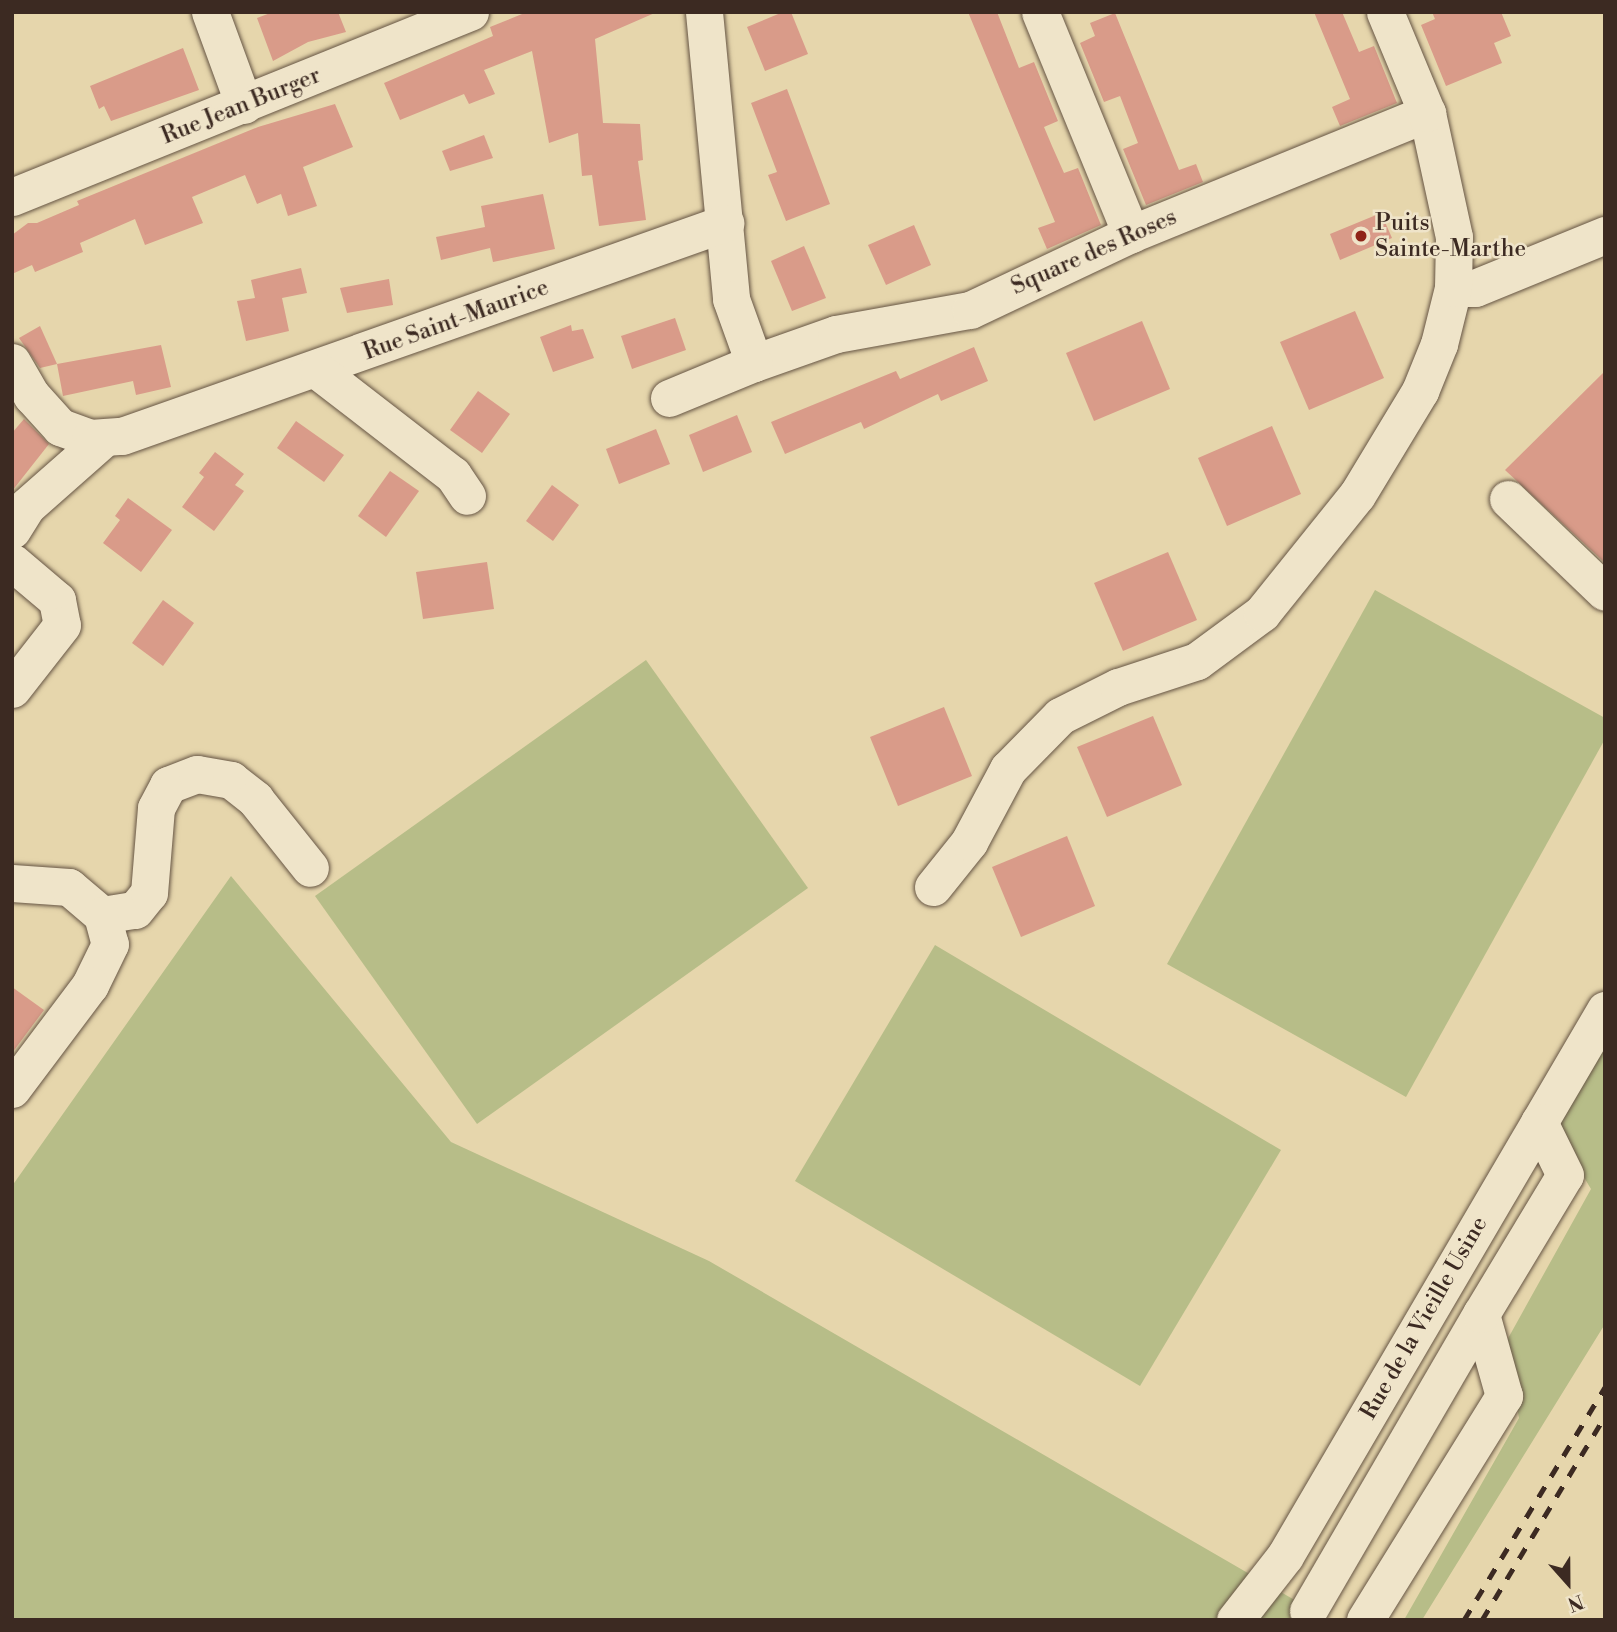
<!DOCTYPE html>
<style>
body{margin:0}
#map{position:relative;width:1617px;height:1632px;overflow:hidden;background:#e6d6ac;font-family:"Libre Bodoni",serif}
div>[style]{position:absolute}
.green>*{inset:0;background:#b7bd88}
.building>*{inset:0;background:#d99b89}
.roads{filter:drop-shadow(0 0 2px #654) drop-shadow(0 0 2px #654)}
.minor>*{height:37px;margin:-18.5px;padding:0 18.5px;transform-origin:18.5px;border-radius:18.5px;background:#efe4c9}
.rail>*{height:5px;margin-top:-2.5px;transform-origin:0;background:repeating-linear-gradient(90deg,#3c2a22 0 12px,transparent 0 24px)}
.dots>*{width:19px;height:19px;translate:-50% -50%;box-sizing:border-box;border:4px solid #efe4c9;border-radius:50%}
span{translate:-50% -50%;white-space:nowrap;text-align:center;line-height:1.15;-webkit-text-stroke:5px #efe4c9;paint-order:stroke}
.street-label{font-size:23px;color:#3c2a22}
.poi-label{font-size:23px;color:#3c2a22}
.left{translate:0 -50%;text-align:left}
.frame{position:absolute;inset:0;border:14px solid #3c2a22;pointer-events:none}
.north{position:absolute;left:1533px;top:1548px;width:70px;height:70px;-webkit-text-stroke:5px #efe4c9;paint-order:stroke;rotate:159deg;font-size:19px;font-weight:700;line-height:28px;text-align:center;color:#3c2a22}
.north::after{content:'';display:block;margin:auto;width:24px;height:32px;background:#3c2a22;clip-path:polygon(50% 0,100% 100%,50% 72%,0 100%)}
</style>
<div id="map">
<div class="green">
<i style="clip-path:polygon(1375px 590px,1605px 718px,1605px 739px,1406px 1097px,1167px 964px)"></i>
<i style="clip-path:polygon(646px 660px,808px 888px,477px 1124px,315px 896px)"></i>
<i style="clip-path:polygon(231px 876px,451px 1142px,709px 1261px,1329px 1620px,12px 1620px,12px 1186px)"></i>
<i style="clip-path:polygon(935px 945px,1281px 1150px,1140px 1386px,795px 1181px)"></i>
<i style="clip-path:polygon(1605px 1019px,1605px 1324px,1422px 1620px,1404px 1620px,1519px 1418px,1506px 1342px,1591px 1189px,1548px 1117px)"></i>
</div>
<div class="building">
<i style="clip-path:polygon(273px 12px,338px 12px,346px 32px,308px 42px,273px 61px,257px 18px)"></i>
<i style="clip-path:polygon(527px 12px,657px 12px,595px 39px,603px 123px,640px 124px,643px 160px,638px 161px,646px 220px,599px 226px,592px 175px,582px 176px,578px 133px,549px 143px,532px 51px,484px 70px,495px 94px,469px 104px,464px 94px,400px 120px,384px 83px,493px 36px,490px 27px)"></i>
<i style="clip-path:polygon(783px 12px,791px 12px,808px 54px,765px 71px,747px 27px)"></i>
<i style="clip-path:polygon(968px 12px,997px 12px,1019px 68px,1034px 62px,1058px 121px,1044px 127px,1052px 146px,1064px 173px,1078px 168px,1101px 225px,1047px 249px,1038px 228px,1055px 222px)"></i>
<i style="clip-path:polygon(1314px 12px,1342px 12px,1359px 52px,1374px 46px,1397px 103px,1340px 126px,1332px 107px,1350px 99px)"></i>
<i style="clip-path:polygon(1432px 12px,1501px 12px,1511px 36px,1494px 43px,1502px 63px,1446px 86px,1421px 25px,1435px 19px)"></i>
<i style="clip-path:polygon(1115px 13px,1179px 170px,1196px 164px,1203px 182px,1146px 205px,1123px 149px,1138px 143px,1120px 96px,1104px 102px,1080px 43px,1095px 36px,1090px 23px)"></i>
<i style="clip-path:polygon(183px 48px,199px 90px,111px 121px,104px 106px,99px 109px,90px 86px)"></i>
<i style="clip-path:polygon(787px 89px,830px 204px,786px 221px,768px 175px,777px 172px,751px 103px)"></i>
<i style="clip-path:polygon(335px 104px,353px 147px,303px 167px,317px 206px,288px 216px,281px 194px,257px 204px,245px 175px,192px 197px,203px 223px,145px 245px,135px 219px,80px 243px,83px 252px,35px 272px,32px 265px,12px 274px,12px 235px,28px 223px,37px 223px,79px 205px,77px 201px,258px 127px)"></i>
<i style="clip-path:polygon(484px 135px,493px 158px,450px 171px,442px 151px)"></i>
<i style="clip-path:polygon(543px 194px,555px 249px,493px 262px,490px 248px,441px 260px,436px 237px,485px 227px,481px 206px)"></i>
<i style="clip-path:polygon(1381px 213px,1392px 238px,1340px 260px,1330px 234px)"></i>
<i style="clip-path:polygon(914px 225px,931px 265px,886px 285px,868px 245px)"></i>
<i style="clip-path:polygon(804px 246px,826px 298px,792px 311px,771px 261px)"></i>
<i style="clip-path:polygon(301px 268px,307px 293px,282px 298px,289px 331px,246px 341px,237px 301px,255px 298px,251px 280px)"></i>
<i style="clip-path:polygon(389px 279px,393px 305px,347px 313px,340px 288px)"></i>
<i style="clip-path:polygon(1355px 311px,1384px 378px,1309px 410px,1280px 342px)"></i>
<i style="clip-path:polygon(675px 318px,686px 350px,632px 369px,621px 336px)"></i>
<i style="clip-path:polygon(1142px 321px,1170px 389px,1094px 421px,1066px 353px)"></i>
<i style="clip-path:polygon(571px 325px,572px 331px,583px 329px,594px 358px,553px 372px,540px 337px)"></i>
<i style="clip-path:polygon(40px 326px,57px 364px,40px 368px,19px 338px)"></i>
<i style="clip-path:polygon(161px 345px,171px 387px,136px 395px,133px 381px,63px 396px,57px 364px)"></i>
<i style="clip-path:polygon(974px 347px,988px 381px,941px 401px,938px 394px,864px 429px,861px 422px,785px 454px,771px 422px,896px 371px,900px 379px)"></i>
<i style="clip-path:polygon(1605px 371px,1605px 563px,1505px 470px)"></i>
<i style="clip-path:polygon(478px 391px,510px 414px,482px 453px,450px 430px)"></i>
<i style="clip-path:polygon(737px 415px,752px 452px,703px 472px,689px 435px)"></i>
<i style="clip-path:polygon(24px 419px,49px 444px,12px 491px,12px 433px)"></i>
<i style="clip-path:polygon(296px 421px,344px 455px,324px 482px,277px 448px)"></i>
<i style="clip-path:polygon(1272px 426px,1301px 494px,1227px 526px,1198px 458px)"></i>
<i style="clip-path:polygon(656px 429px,670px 464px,619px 484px,606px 449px)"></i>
<i style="clip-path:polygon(215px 452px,244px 474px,235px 485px,244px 491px,214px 531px,182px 507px,204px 477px,199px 473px)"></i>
<i style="clip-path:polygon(390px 471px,419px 491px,386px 537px,358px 516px)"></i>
<i style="clip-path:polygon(552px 485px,579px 505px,553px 541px,526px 521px)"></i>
<i style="clip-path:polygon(128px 498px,172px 530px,141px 572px,103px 543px,120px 520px,115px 516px)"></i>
<i style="clip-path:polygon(1168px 552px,1197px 620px,1123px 651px,1094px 583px)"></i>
<i style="clip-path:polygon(487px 562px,494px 609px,423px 619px,416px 572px)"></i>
<i style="clip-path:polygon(163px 600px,194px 623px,163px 666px,132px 643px)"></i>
<i style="clip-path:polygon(944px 707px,972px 776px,898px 806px,870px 737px)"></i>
<i style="clip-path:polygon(1153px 716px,1182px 785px,1107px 817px,1077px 747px)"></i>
<i style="clip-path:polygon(1067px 836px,1095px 906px,1021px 937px,992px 867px)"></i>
<i style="clip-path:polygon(12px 987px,44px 1010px,12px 1053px)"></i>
</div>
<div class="roads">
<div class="minor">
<i style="left:210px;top:12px;width:99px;rotate:69.9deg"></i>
<i style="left:704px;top:12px;width:288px;rotate:84.6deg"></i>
<i style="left:731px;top:299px;width:68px;rotate:70.2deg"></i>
<i style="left:754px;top:363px;width:87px;rotate:-19.5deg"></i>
<i style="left:836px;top:334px;width:136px;rotate:-10.2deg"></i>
<i style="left:970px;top:310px;width:178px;rotate:-25.3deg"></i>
<i style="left:1131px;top:234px;width:320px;rotate:-22.2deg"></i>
<i style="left:1040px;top:12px;width:240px;rotate:67.7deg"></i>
<i style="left:12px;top:197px;width:494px;rotate:-22deg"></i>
<i style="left:1453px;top:288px;width:22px"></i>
<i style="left:1475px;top:288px;width:140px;rotate:-22.2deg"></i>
<i style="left:12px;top:362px;width:39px;rotate:60deg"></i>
<i style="left:32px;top:396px;width:42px;rotate:47.9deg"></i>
<i style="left:60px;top:427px;width:32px;rotate:20deg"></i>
<i style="left:90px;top:438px;width:32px;rotate:-4deg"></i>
<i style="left:122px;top:436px;width:640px;rotate:-19.45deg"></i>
<i style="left:317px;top:370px;width:172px;rotate:37.7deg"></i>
<i style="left:453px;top:475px;width:25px;rotate:56deg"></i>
<i style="left:669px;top:398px;width:92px;rotate:-22.4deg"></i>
<i style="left:1508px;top:499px;width:134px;rotate:43.8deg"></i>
<i style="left:12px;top:530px;width:28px;rotate:-58deg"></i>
<i style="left:27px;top:506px;width:103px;rotate:-41.4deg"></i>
<i style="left:12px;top:562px;width:59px;rotate:40.2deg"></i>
<i style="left:57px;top:600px;width:25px;rotate:79deg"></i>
<i style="left:62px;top:625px;width:81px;rotate:128deg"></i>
<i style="left:12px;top:883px;width:57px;rotate:4deg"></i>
<i style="left:69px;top:887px;width:43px;rotate:40.3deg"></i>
<i style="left:102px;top:915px;width:30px;rotate:75deg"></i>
<i style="left:110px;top:944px;width:46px;rotate:116deg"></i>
<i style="left:90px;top:985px;width:130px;rotate:126.9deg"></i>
<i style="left:933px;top:887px;width:58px;rotate:-51.3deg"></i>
<i style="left:969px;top:842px;width:83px;rotate:-61.9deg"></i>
<i style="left:1008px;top:769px;width:74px;rotate:-45.5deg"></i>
<i style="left:1060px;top:716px;width:65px;rotate:-26.6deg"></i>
<i style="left:1118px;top:687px;width:83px;rotate:-18.2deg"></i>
<i style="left:1197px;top:661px;width:81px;rotate:-36.4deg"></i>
<i style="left:1262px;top:613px;width:151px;rotate:-51.2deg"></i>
<i style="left:1357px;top:495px;width:122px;rotate:-58.8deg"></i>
<i style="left:1420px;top:391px;width:51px;rotate:-68deg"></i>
<i style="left:1439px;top:344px;width:58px;rotate:-76deg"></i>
<i style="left:1453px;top:288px;width:51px;rotate:-88.9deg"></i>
<i style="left:1454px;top:237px;width:127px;rotate:-102.3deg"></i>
<i style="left:1427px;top:113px;width:109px;rotate:-112.6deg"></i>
<i style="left:102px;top:915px;width:33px;rotate:-9deg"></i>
<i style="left:135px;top:910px;width:22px;rotate:-51deg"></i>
<i style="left:149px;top:893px;width:85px;rotate:-85.3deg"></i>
<i style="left:156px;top:808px;width:26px;rotate:-62deg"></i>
<i style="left:168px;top:785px;width:31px;rotate:-21deg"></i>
<i style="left:197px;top:774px;width:35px;rotate:10deg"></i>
<i style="left:231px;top:780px;width:31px;rotate:38deg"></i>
<i style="left:255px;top:799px;width:88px;rotate:51.4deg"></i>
<i style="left:1308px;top:1611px;width:344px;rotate:-59.8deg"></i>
<i style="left:1235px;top:1620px;width:81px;rotate:-52deg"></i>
<i style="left:1285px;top:1556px;width:633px;rotate:-59.63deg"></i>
<i style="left:1365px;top:1620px;width:264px;rotate:-58.2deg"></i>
<i style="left:1504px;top:1396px;width:85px;rotate:-105.7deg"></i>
<i style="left:1481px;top:1314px;width:162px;rotate:-58.9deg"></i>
<i style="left:1565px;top:1175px;width:59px;rotate:-116.1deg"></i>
</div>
</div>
<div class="rail">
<i style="left:1464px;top:1620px;width:272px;rotate:-58.8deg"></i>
<i style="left:1482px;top:1620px;width:238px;rotate:-58.9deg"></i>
</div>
<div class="dots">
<i style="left:1361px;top:236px;background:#8f2418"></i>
</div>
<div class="street-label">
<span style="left:241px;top:106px;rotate:-22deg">Rue Jean Burger</span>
<span style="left:1094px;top:252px;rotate:-24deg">Square des Roses</span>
<span style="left:456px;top:320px;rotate:-20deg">Rue Saint-Maurice</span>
<span style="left:1424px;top:1318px;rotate:-60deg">Rue de la Vieille Usine</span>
</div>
<div class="poi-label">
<span class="left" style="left:1375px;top:236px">Puits<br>Sainte-Marthe</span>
</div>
<div class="frame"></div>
<div class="north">N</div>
</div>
